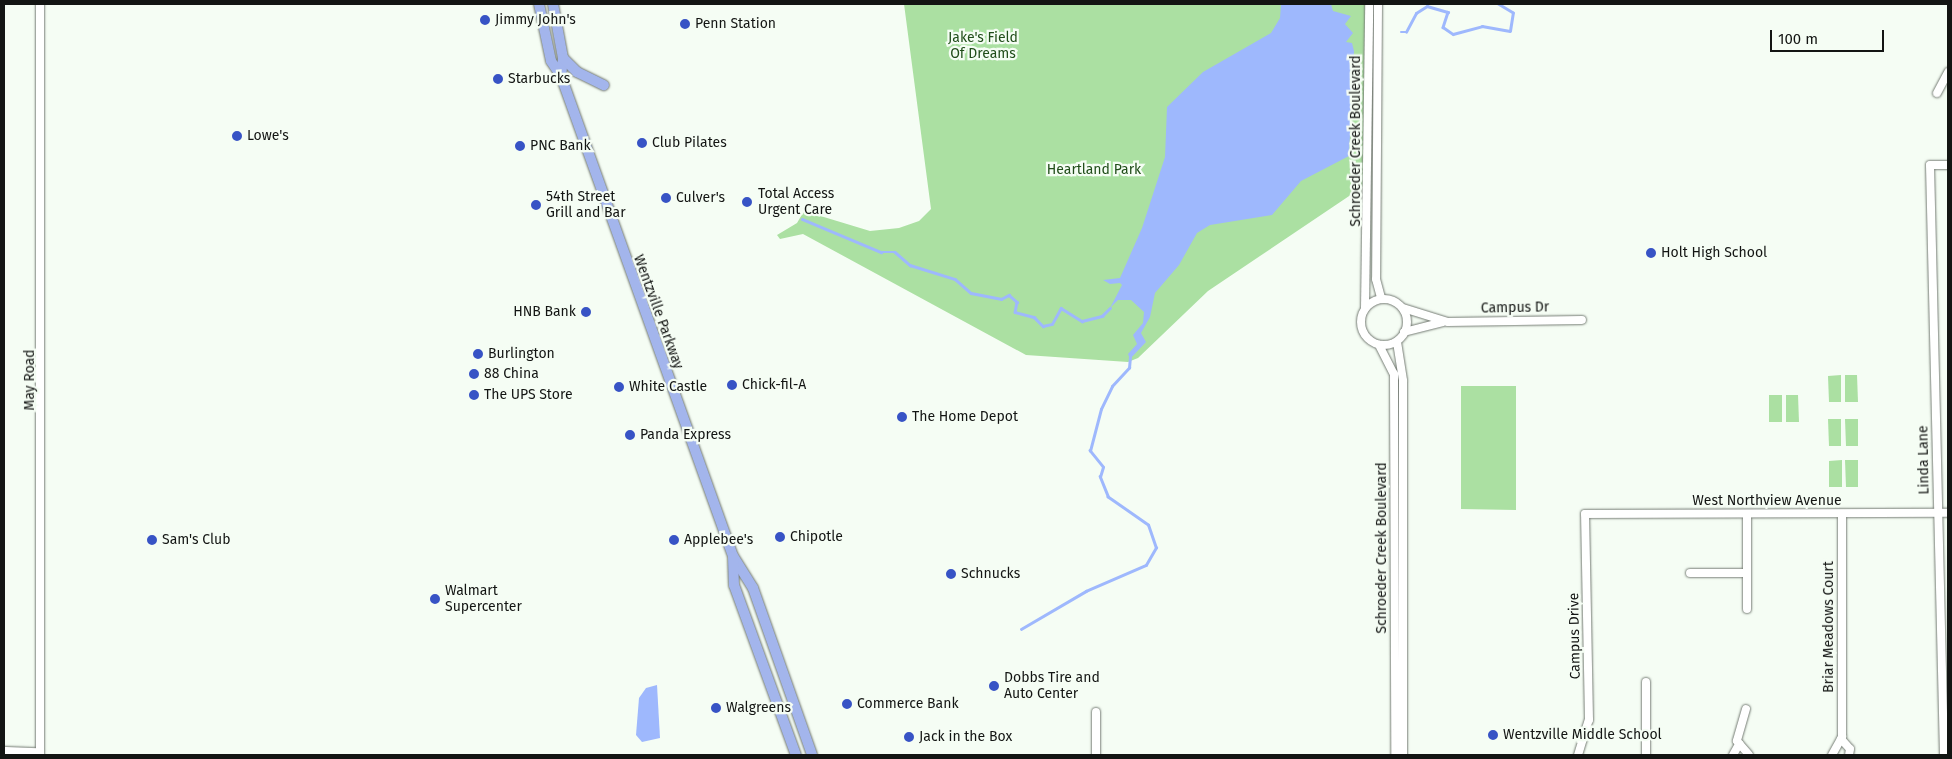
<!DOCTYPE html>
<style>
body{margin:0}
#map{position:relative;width:1952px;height:759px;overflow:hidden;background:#f5fdf4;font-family:"Fira Sans",sans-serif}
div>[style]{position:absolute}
.green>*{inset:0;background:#abe0a2}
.water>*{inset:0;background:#9eb8fd}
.stream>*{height:2.5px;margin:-1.25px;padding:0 1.25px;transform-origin:1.25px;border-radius:1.25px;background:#9eb8fd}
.roads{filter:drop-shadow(0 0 1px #757c74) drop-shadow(0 0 1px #757c74)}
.minor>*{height:8px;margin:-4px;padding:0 4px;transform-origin:4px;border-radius:4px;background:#fff}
.minor>.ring{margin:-4px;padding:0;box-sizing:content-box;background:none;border:8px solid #fff;border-radius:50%}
.major>*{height:10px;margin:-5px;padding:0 5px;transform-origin:5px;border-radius:5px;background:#a3b5ec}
.dots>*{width:14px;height:14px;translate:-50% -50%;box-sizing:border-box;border:2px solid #f5fdf4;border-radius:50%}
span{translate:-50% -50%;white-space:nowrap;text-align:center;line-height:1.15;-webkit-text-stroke:4.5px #f5fdf4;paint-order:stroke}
.poi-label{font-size:14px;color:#131513}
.left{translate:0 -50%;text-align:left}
.right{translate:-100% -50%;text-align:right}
.park-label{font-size:14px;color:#204d19}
.street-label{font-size:14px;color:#131513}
.frame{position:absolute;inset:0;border:5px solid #131513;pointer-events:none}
.scale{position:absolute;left:1770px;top:30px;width:114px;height:22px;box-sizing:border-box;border:2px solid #131513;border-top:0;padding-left:6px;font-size:15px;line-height:18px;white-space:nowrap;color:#131513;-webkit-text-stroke:4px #f5fdf4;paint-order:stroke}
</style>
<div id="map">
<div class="green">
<i style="clip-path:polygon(904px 4px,1365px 4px,1364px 186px,1208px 291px,1138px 358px,1128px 362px,1026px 355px,803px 234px,780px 239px,777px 235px,797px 223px,804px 211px,870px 231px,899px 228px,919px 221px,931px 209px)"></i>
<i style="clip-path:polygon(1841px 375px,1841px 402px,1829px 402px,1828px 376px)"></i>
<i style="clip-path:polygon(1845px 375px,1857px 375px,1858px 402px,1845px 402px)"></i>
<i style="clip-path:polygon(1461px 386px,1516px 386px,1516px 510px,1461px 509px)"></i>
<i style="clip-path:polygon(1769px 395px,1782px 395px,1782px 422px,1769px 422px)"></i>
<i style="clip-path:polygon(1786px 395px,1798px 395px,1799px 422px,1786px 422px)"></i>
<i style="clip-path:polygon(1828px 419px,1841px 419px,1841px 446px,1829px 446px)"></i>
<i style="clip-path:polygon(1845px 419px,1858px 419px,1858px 446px,1846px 446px)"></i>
<i style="clip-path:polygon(1842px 460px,1842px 487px,1829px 487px,1829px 461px)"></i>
<i style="clip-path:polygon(1845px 460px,1858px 460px,1858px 487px,1846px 487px)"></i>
</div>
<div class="water">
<i style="clip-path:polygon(1281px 4px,1331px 4px,1333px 11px,1351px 16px,1345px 24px,1353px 33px,1346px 42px,1352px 43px,1354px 51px,1349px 156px,1301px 181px,1272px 215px,1210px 225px,1197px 233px,1179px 265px,1155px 293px,1150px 317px,1141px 333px,1146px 342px,1130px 359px,1128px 354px,1137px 344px,1133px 335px,1143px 323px,1144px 312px,1131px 300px,1118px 300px,1110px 308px,1122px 285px,1120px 283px,1110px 284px,1103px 280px,1120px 278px,1142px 228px,1165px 157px,1167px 107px,1203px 72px,1271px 33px,1280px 18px)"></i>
<i style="clip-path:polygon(657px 685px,660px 738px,642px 742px,636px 735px,639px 698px,646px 688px)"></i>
</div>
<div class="stream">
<i style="left:1401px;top:32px;width:5px"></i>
<i style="left:1406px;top:32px;width:21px;rotate:-62deg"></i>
<i style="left:1416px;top:13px;width:13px;rotate:-32deg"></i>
<i style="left:1427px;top:6px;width:22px;rotate:16deg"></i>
<i style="left:1448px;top:12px;width:16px;rotate:108deg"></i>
<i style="left:1443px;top:27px;width:12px;rotate:35deg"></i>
<i style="left:1453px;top:34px;width:30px;rotate:-15deg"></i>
<i style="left:1482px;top:26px;width:28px;rotate:10deg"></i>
<i style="left:1510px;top:31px;width:18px;rotate:-81deg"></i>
<i style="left:1513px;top:13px;width:17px;rotate:-149deg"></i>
<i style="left:802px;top:219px;width:86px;rotate:22.7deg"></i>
<i style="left:881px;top:252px;width:14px"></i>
<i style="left:895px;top:252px;width:20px;rotate:41deg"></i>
<i style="left:910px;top:265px;width:47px;rotate:17.3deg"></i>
<i style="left:955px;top:279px;width:21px;rotate:41deg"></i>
<i style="left:971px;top:293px;width:31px;rotate:11deg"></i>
<i style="left:1001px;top:299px;width:9px;rotate:-27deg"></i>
<i style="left:1009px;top:295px;width:11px;rotate:41deg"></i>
<i style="left:1017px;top:302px;width:10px;rotate:101deg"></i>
<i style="left:1015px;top:312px;width:20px;rotate:15deg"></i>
<i style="left:1034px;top:317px;width:13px;rotate:45deg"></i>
<i style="left:1043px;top:326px;width:9px;rotate:-13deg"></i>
<i style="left:1052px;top:324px;width:18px;rotate:-61deg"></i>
<i style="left:1061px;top:308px;width:25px;rotate:32deg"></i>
<i style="left:1082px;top:321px;width:21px;rotate:-14deg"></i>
<i style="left:1102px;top:316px;width:11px;rotate:-45deg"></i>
<i style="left:1021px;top:629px;width:75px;rotate:-30.3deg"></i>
<i style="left:1086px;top:591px;width:65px;rotate:-23.4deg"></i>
<i style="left:1146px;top:565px;width:20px;rotate:-60deg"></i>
<i style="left:1156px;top:548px;width:24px;rotate:-109deg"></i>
<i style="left:1148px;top:525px;width:49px;rotate:-145deg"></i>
<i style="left:1108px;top:497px;width:22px;rotate:-112deg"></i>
<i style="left:1100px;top:477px;width:10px;rotate:-73deg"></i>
<i style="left:1103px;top:467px;width:21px;rotate:-129deg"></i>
<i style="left:1090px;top:451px;width:43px;rotate:-75.3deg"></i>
<i style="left:1101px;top:409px;width:25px;rotate:-64deg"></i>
<i style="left:1112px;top:386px;width:25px;rotate:-47deg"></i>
<i style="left:1129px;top:368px;width:12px;rotate:-85deg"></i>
</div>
<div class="roads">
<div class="minor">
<i style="left:40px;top:4px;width:751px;rotate:90deg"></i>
<i style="left:1378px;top:4px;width:275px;rotate:90.4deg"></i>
<i style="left:1376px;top:279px;width:20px;rotate:75deg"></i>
<i style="left:1937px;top:93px;width:24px;rotate:-62deg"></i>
<i class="ring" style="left:1361px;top:299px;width:38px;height:38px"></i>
<i style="left:1365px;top:308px;width:304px;rotate:-89.2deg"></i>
<i style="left:1403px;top:308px;width:47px;rotate:17.3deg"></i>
<i style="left:1448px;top:322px;width:134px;rotate:-0.9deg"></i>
<i style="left:1404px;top:332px;width:40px;rotate:-14.4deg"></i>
<i style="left:1397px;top:342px;width:39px;rotate:81deg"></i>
<i style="left:1403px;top:381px;width:374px;rotate:90deg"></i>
<i style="left:1379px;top:345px;width:33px;rotate:63deg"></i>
<i style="left:1394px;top:374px;width:381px;rotate:89.8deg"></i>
<i style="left:1747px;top:514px;width:95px;rotate:90deg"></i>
<i style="left:1690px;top:573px;width:57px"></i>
<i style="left:1746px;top:709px;width:33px;rotate:106deg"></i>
<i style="left:1737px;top:741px;width:18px;rotate:49deg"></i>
<i style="left:1096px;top:712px;width:43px;rotate:90deg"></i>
<i style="left:1841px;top:739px;width:13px;rotate:48deg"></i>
<i style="left:1850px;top:749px;width:6px;rotate:99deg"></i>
<i style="left:4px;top:751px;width:36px;rotate:2deg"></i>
<i style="left:1578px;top:755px;width:37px;rotate:-73deg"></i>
<i style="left:1589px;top:720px;width:206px;rotate:-91.1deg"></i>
<i style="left:1585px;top:514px;width:363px;rotate:-0.2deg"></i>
<i style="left:1646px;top:755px;width:73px;rotate:-90deg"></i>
<i style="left:1733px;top:755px;width:13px;rotate:-61deg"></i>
<i style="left:1832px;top:755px;width:21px;rotate:-61deg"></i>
<i style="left:1842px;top:737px;width:223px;rotate:-90deg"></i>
<i style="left:1944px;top:755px;width:590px;rotate:-91.36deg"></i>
<i style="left:1930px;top:165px;width:18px"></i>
</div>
<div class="major">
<i style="left:539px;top:4px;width:58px;rotate:78.1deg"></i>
<i style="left:551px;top:61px;width:18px;rotate:56deg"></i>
<i style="left:561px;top:76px;width:510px;rotate:70.29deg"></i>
<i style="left:733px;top:556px;width:38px;rotate:58deg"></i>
<i style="left:753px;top:588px;width:177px;rotate:70.5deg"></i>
<i style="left:553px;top:4px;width:55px;rotate:79.5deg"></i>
<i style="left:563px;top:58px;width:18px;rotate:96deg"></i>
<i style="left:563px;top:58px;width:20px;rotate:45deg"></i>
<i style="left:577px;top:72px;width:30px;rotate:26deg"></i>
<i style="left:733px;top:557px;width:28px;rotate:88deg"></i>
<i style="left:734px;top:585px;width:181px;rotate:70deg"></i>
</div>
</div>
<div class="dots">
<i style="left:485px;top:20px;background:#3753c5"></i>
<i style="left:685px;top:24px;background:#3753c5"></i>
<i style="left:498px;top:79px;background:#3753c5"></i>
<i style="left:237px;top:136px;background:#3753c5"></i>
<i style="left:642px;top:143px;background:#3753c5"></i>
<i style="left:520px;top:146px;background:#3753c5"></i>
<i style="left:666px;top:198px;background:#3753c5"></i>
<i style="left:747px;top:202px;background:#3753c5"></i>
<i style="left:536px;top:205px;background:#3753c5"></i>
<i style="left:1651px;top:253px;background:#3753c5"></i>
<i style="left:586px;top:312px;background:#3753c5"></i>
<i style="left:478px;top:354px;background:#3753c5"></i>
<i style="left:474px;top:374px;background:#3753c5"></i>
<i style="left:732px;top:385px;background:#3753c5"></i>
<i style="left:619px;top:387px;background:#3753c5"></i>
<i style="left:474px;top:395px;background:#3753c5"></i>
<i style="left:902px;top:417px;background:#3753c5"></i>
<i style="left:630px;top:435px;background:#3753c5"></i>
<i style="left:780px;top:537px;background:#3753c5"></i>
<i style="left:152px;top:540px;background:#3753c5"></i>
<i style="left:674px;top:540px;background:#3753c5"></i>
<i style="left:951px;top:574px;background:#3753c5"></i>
<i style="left:435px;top:599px;background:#3753c5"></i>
<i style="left:994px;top:686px;background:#3753c5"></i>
<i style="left:847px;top:704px;background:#3753c5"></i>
<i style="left:716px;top:708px;background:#3753c5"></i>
<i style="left:1493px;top:735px;background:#3753c5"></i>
<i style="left:909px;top:737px;background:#3753c5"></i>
</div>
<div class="poi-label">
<span class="left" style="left:495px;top:20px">Jimmy John's</span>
<span class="left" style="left:695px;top:24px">Penn Station</span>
<span class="left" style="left:508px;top:79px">Starbucks</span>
<span class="left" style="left:247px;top:136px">Lowe's</span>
<span class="left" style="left:652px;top:143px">Club Pilates</span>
<span class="left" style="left:530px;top:146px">PNC Bank</span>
<span class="left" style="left:758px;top:202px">Total Access<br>Urgent Care</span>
<span class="left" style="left:546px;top:205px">54th Street<br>Grill and Bar</span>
<span class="left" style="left:676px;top:198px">Culver's</span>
<span class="left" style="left:1661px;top:253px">Holt High School</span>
<span class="right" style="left:576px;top:312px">HNB Bank</span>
<span class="left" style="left:488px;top:354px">Burlington</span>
<span class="left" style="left:484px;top:374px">88 China</span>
<span class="left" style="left:742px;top:385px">Chick-fil-A</span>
<span class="left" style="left:629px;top:387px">White Castle</span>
<span class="left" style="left:484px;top:395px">The UPS Store</span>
<span class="left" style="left:912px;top:417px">The Home Depot</span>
<span class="left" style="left:640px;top:435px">Panda Express</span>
<span class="left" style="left:790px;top:537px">Chipotle</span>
<span class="left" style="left:162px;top:540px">Sam's Club</span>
<span class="left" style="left:684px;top:540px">Applebee's</span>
<span class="left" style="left:961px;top:574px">Schnucks</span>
<span class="left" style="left:445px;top:599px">Walmart<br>Supercenter</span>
<span class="left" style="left:1004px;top:686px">Dobbs Tire and<br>Auto Center</span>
<span class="left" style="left:857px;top:704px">Commerce Bank</span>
<span class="left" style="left:726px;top:708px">Walgreens</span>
<span class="left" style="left:1503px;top:735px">Wentzville Middle School</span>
<span class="left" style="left:919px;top:737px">Jack in the Box</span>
</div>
<div class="park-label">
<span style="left:983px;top:46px">Jake's Field<br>Of Dreams</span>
<span style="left:1094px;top:170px">Heartland Park</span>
</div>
<div class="street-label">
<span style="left:1356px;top:141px;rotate:-90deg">Schroeder Creek Boulevard</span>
<span style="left:1515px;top:308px;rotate:-1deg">Campus Dr</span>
<span style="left:658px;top:312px;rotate:70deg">Wentzville Parkway</span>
<span style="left:30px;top:380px;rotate:-90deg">May Road</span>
<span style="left:1924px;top:460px;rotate:-91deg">Linda Lane</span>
<span style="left:1767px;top:501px">West Northview Avenue</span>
<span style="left:1382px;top:548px;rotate:-90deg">Schroeder Creek Boulevard</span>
<span style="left:1829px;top:627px;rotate:-90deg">Briar Meadows Court</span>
<span style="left:1575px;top:636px;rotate:-91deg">Campus Drive</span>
</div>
<div class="frame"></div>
<div class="scale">100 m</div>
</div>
